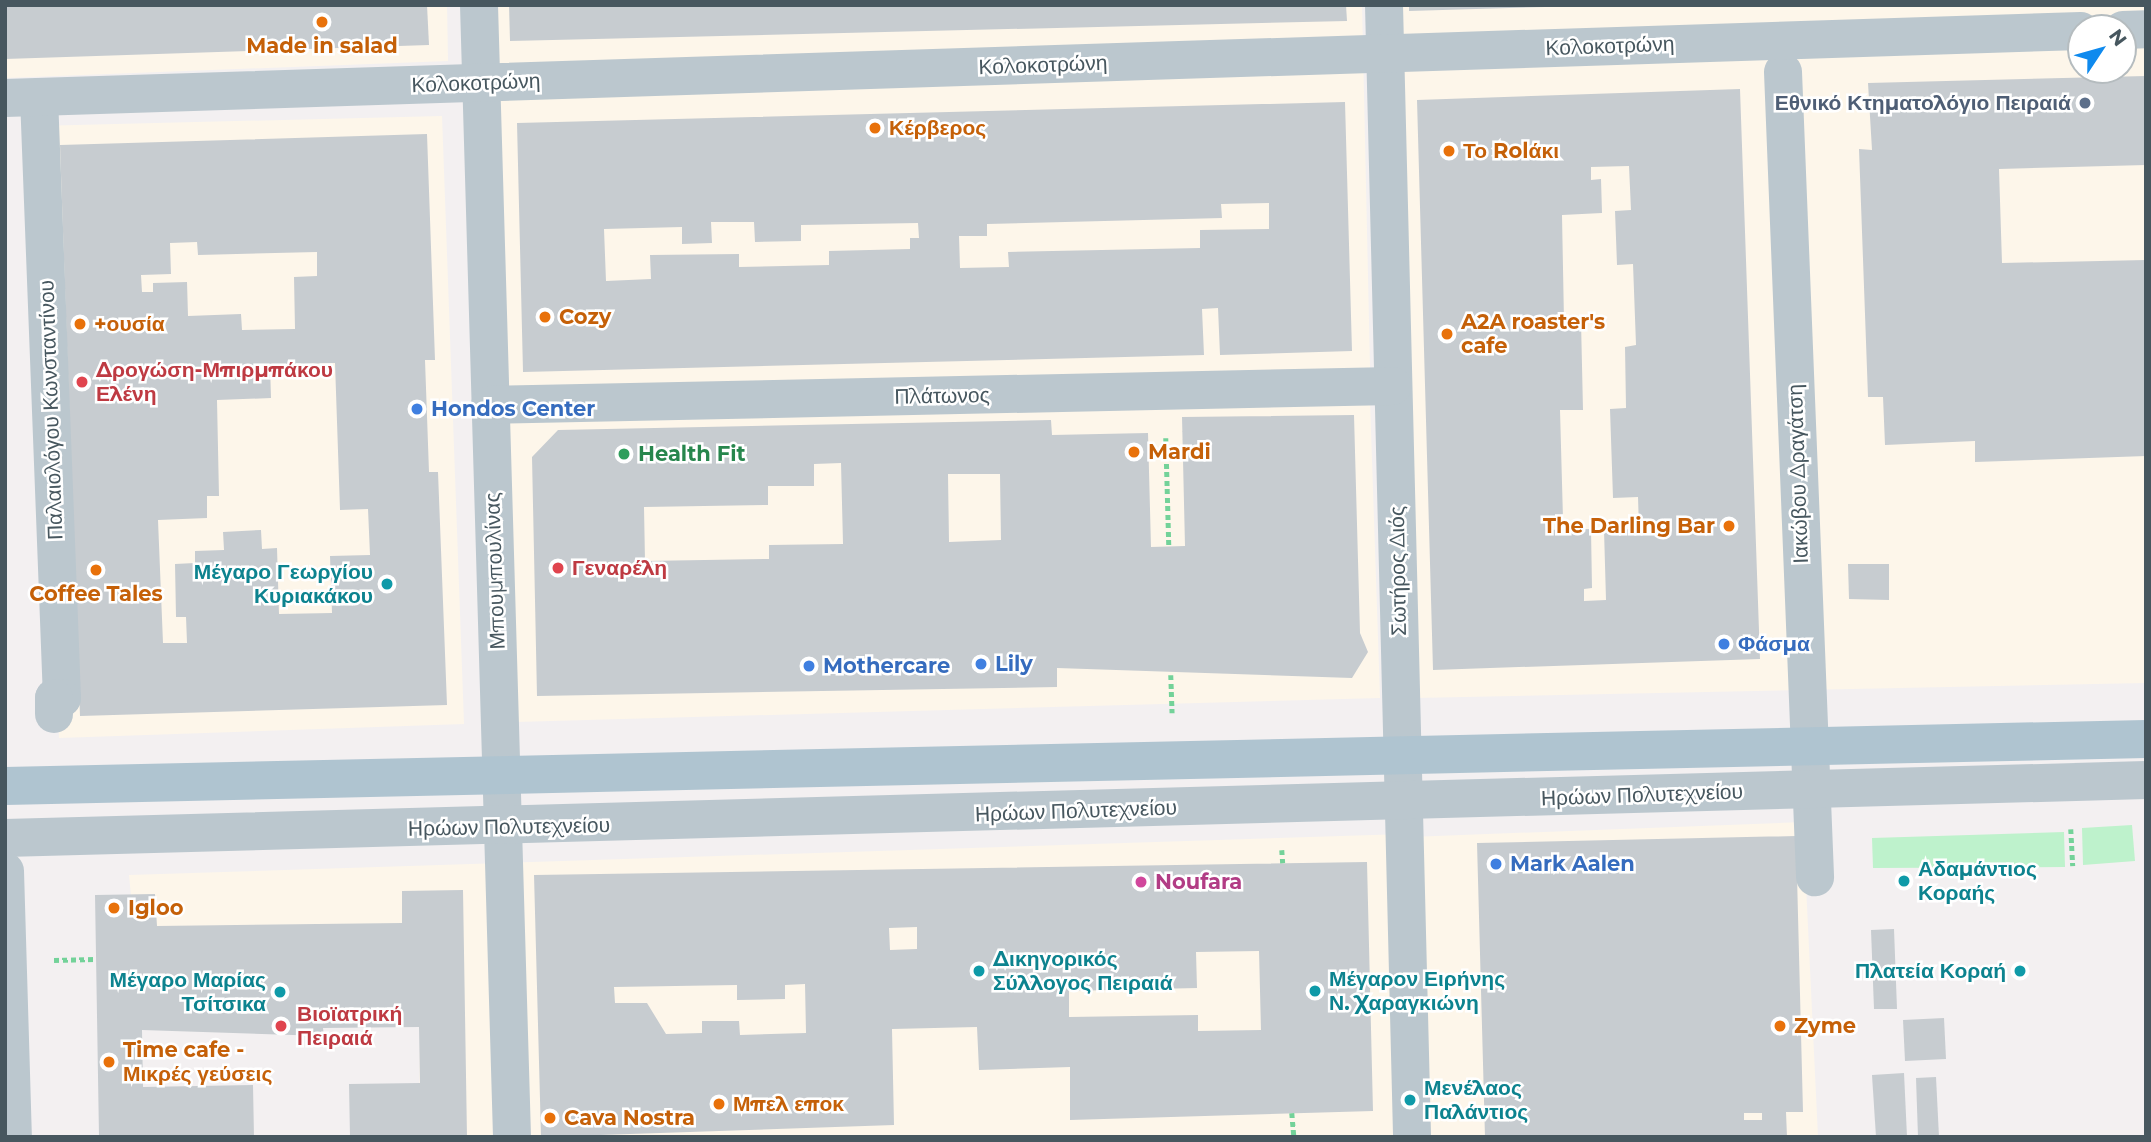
<!DOCTYPE html>
<meta charset="utf-8">
<style>
body{margin:0}
#map{position:relative;width:2151px;height:1142px;overflow:hidden;background:#f3f0f1;font-family:Montserrat,sans-serif}
div>[style]{position:absolute}
.commercial>*{inset:0;background:#fdf6ea}
.green>*{inset:0;background:#bef2cc}
.building>*{inset:0;background:#c7ccd0}
.path>*{height:4.5px;margin-top:-2.25px;transform-origin:0;background:repeating-linear-gradient(90deg,#73d299 0 5px,transparent 0 8.5px)}
.minor>*{height:38px;margin:-19px;padding:0 19px;transform-origin:19px;border-radius:19px;background:#bbc7ce}
.major>*{height:38px;margin:-19px;padding:0 19px;transform-origin:19px;border-radius:19px;background:#afc4d0}
.dots>*{width:19px;height:19px;translate:-50% -50%;box-sizing:border-box;border:4px solid #fff;border-radius:50%}
span{translate:-50% -50%;white-space:nowrap;text-align:center;line-height:1.15;-webkit-text-stroke:5px #fff;paint-order:stroke}
.food-label{font-size:21px;color:#c56008;font-weight:700}
.left{translate:0 -50%;text-align:left}
.right{translate:-100% -50%;text-align:right}
.street-label{font-size:21px;color:#47575f}
.service-label{font-size:21px;color:#4e5e75;font-weight:700}
.health-label{font-size:21px;color:#be3a42;font-weight:700}
.shop-label{font-size:21px;color:#366cbe;font-weight:700}
.leisure-label{font-size:21px;color:#27864d;font-weight:700}
.culture-label{font-size:21px;color:#0d838f;font-weight:700}
.hotel-label{font-size:21px;color:#b23c85;font-weight:700}
.frame{position:absolute;inset:0;border:7px solid #47575f;pointer-events:none}
.north{position:absolute;left:2067px;top:14px;width:70px;height:70px;box-sizing:border-box;background:#fff;border:2px solid #b5bcbf;border-radius:50%;rotate:54deg;font-size:19px;font-weight:700;line-height:28px;text-align:center;color:#47575f}
.north::after{content:'';display:block;margin:auto;width:24px;height:32px;background:#0f8aee;clip-path:polygon(50% 0,100% 100%,50% 72%,0 100%)}
</style>
<div id="map">
<div class="commercial">
<i style="clip-path:polygon(5px 5px,447px 5px,448px 61px,5px 78px)"></i>
<i style="clip-path:polygon(491px 5px,1362px 5px,1370px 368px,501px 389px)"></i>
<i style="clip-path:polygon(evenodd,1398px 5px,2146px 5px,2146px 683px,1415px 698px,1398px 5px,2081px 28px,2123px 28px,2123px 70px,2081px 70px,2081px 28px)"></i>
<i style="clip-path:polygon(442px 116px,464px 724px,59px 738px,36px 126px)"></i>
<i style="clip-path:polygon(1370px 401px,1380px 698px,516px 722px,502px 420px)"></i>
<i style="clip-path:polygon(1803px 822px,1818px 1137px,1421px 1137px,1410px 837px)"></i>
<i style="clip-path:polygon(1405px 834px,1409px 1137px,419px 1137px,420px 1023px,144px 1029px,129px 875px)"></i>
</div>
<div class="green">
<i style="clip-path:polygon(2132px 825px,2135px 861px,2083px 865px,2082px 828px)"></i>
<i style="clip-path:polygon(2064px 832px,2065px 867px,1873px 868px,1872px 838px)"></i>
</div>
<div class="building">
<i style="clip-path:polygon(5px 5px,427px 5px,429px 45px,5px 59px)"></i>
<i style="clip-path:polygon(509px 5px,1346px 5px,1347px 21px,510px 41px)"></i>
<i style="clip-path:polygon(1409px 5px,1545px 5px,1545px 7px,1409px 11px)"></i>
<i style="clip-path:polygon(2146px 76px,2146px 165px,1999px 169px,2002px 263px,2146px 260px,2146px 456px,1975px 462px,1975px 441px,1885px 445px,1883px 397px,1868px 397px,1859px 149px,1872px 150px,1868px 83px)"></i>
<i style="clip-path:polygon(evenodd,1740px 89px,1760px 659px,1433px 670px,1417px 100px,1740px 89px,1629px 166px,1631px 210px,1615px 211px,1617px 265px,1633px 264px,1636px 345px,1625px 347px,1626px 408px,1610px 409px,1613px 498px,1638px 497px,1639px 529px,1604px 530px,1606px 600px,1584px 601px,1584px 589px,1592px 588px,1591px 529px,1546px 530px,1545px 519px,1563px 519px,1560px 410px,1583px 410px,1581px 321px,1564px 321px,1562px 215px,1602px 213px,1601px 179px,1591px 180px,1591px 167px,1629px 166px)"></i>
<i style="clip-path:polygon(evenodd,1345px 102px,1352px 351px,1220px 355px,1218px 308px,1202px 309px,1204px 355px,523px 372px,517px 123px,1345px 102px,1269px 203px,1269px 229px,1200px 230px,1200px 248px,1008px 252px,1009px 267px,960px 268px,959px 236px,987px 236px,987px 224px,1222px 218px,1221px 204px,1269px 203px,1345px 102px,711px 222px,754px 222px,755px 242px,801px 241px,801px 225px,918px 223px,919px 238px,910px 238px,910px 249px,829px 251px,829px 265px,739px 267px,739px 254px,650px 255px,651px 279px,606px 281px,604px 229px,682px 227px,682px 244px,712px 243px,711px 222px)"></i>
<i style="clip-path:polygon(evenodd,427px 134px,435px 360px,425px 360px,429px 472px,438px 472px,447px 705px,80px 716px,60px 145px,427px 134px,197px 242px,198px 255px,317px 252px,317px 276px,294px 277px,295px 329px,242px 330px,241px 314px,188px 316px,187px 282px,153px 283px,153px 292px,142px 292px,141px 275px,171px 274px,170px 243px,197px 242px,427px 134px,335px 363px,340px 510px,368px 509px,370px 555px,330px 556px,332px 613px,279px 614px,277px 548px,262px 549px,261px 530px,223px 532px,224px 550px,195px 551px,195px 563px,175px 564px,176px 617px,186px 617px,187px 643px,163px 643px,158px 520px,207px 518px,207px 496px,219px 496px,217px 400px,271px 398px,270px 365px,335px 363px)"></i>
<i style="clip-path:polygon(evenodd,1354px 415px,1360px 633px,1368px 652px,1352px 678px,1057px 668px,1057px 687px,537px 696px,532px 457px,558px 430px,1051px 420px,1052px 435px,1148px 433px,1151px 547px,1185px 546px,1182px 417px,1354px 415px,841px 463px,843px 544px,769px 545px,769px 559px,645px 561px,644px 507px,768px 505px,768px 486px,814px 486px,814px 464px,841px 463px,1354px 415px,948px 474px,1000px 474px,1001px 540px,949px 542px,948px 474px)"></i>
<i style="clip-path:polygon(1848px 564px,1889px 564px,1889px 600px,1849px 599px)"></i>
<i style="clip-path:polygon(evenodd,1796px 836px,1803px 1112px,1786px 1112px,1787px 1137px,1485px 1137px,1477px 843px,1796px 836px,1744px 1113px,1762px 1113px,1762px 1120px,1744px 1120px,1744px 1113px)"></i>
<i style="clip-path:polygon(evenodd,1367px 862px,1373px 1111px,1070px 1120px,1070px 1067px,979px 1070px,977px 1027px,892px 1029px,894px 1125px,541px 1137px,534px 875px,1367px 862px,917px 927px,917px 949px,890px 950px,889px 928px,917px 927px,1367px 862px,1259px 951px,1261px 1030px,1198px 1031px,1198px 1015px,1069px 1017px,1069px 991px,1197px 988px,1196px 952px,1259px 951px,1367px 862px,805px 984px,806px 1033px,740px 1035px,739px 1021px,702px 1021px,702px 1033px,666px 1034px,647px 1003px,615px 1003px,614px 987px,737px 985px,737px 1000px,785px 999px,785px 985px,805px 984px)"></i>
<i style="clip-path:polygon(463px 890px,467px 1137px,350px 1137px,349px 1084px,420px 1083px,419px 1027px,323px 1028px,324px 1036px,142px 1030px,143px 1087px,253px 1085px,254px 1137px,99px 1137px,95px 895px,155px 894px,157px 926px,402px 923px,402px 891px)"></i>
<i style="clip-path:polygon(1894px 929px,1897px 1009px,1874px 1009px,1871px 930px)"></i>
<i style="clip-path:polygon(1944px 1018px,1946px 1059px,1905px 1061px,1903px 1020px)"></i>
<i style="clip-path:polygon(1904px 1073px,1907px 1137px,1876px 1137px,1872px 1075px)"></i>
<i style="clip-path:polygon(1936px 1077px,1939px 1137px,1918px 1137px,1916px 1078px)"></i>
</div>
<div class="path">
<i style="left:1166px;top:438px;width:108px;rotate:88.4deg"></i>
<i style="left:1171px;top:675px;width:38px;rotate:88deg"></i>
<i style="left:2071px;top:829px;width:37px;rotate:87deg"></i>
<i style="left:1282px;top:850px;width:13px;rotate:86deg"></i>
<i style="left:54px;top:960px;width:41px;rotate:-1.4deg"></i>
<i style="left:1292px;top:1113px;width:24px;rotate:85deg"></i>
</div>
<div class="minor">
<i style="left:479px;top:5px;width:1132px;rotate:88.33deg"></i>
<i style="left:1384px;top:5px;width:1132px;rotate:88.58deg"></i>
<i style="left:2123px;top:30px;width:23px;rotate:-2deg"></i>
<i style="left:1783px;top:72px;width:806px;rotate:87.72deg"></i>
<i style="left:39px;top:97px;width:601px;rotate:87.81deg"></i>
<i style="left:62px;top:698px;width:8px;rotate:180deg"></i>
<i style="left:54px;top:698px;width:16px;rotate:90deg"></i>
<i style="left:5px;top:98px;width:2077px;rotate:-1.85deg"></i>
<i style="left:490px;top:405px;width:903px;rotate:-1.21deg"></i>
<i style="left:5px;top:838px;width:2142px;rotate:-1.55deg"></i>
<i style="left:5px;top:871px;width:266px;rotate:88.3deg"></i>
</div>
<div class="major">
<i style="left:5px;top:786px;width:2142px;rotate:-1.26deg"></i>
</div>
<div class="dots">
<i style="left:322px;top:22px;background:#e8710a"></i>
<i style="left:2085px;top:103px;background:#5c6f8a"></i>
<i style="left:875px;top:128px;background:#e8710a"></i>
<i style="left:1449px;top:151px;background:#e8710a"></i>
<i style="left:545px;top:317px;background:#e8710a"></i>
<i style="left:80px;top:324px;background:#e8710a"></i>
<i style="left:1447px;top:334px;background:#e8710a"></i>
<i style="left:82px;top:382px;background:#e0444e"></i>
<i style="left:417px;top:409px;background:#3f7fe0"></i>
<i style="left:1134px;top:452px;background:#e8710a"></i>
<i style="left:624px;top:454px;background:#2e9e5b"></i>
<i style="left:1729px;top:526px;background:#e8710a"></i>
<i style="left:558px;top:568px;background:#e0444e"></i>
<i style="left:96px;top:570px;background:#e8710a"></i>
<i style="left:387px;top:584px;background:#0f9aa8"></i>
<i style="left:1724px;top:644px;background:#3f7fe0"></i>
<i style="left:981px;top:664px;background:#3f7fe0"></i>
<i style="left:809px;top:666px;background:#3f7fe0"></i>
<i style="left:1496px;top:864px;background:#3f7fe0"></i>
<i style="left:1904px;top:881px;background:#0f9aa8"></i>
<i style="left:1141px;top:882px;background:#d1479c"></i>
<i style="left:114px;top:908px;background:#e8710a"></i>
<i style="left:979px;top:971px;background:#0f9aa8"></i>
<i style="left:2020px;top:971px;background:#0f9aa8"></i>
<i style="left:1315px;top:991px;background:#0f9aa8"></i>
<i style="left:280px;top:992px;background:#0f9aa8"></i>
<i style="left:281px;top:1026px;background:#e0444e"></i>
<i style="left:1780px;top:1026px;background:#e8710a"></i>
<i style="left:109px;top:1062px;background:#e8710a"></i>
<i style="left:1410px;top:1100px;background:#0f9aa8"></i>
<i style="left:719px;top:1104px;background:#e8710a"></i>
<i style="left:550px;top:1118px;background:#e8710a"></i>
</div>
<div class="food-label">
<span style="left:322px;top:46px">Made in salad</span>
<span class="left" style="left:889px;top:128px">Κέρβερος</span>
<span class="left" style="left:1463px;top:151px">Το Rolάκι</span>
<span class="left" style="left:559px;top:317px">Cozy</span>
<span class="left" style="left:1461px;top:334px">A2A roaster's<br>cafe</span>
<span class="left" style="left:94px;top:324px">+ουσία</span>
<span class="left" style="left:1148px;top:452px">Mardi</span>
<span class="right" style="left:1715px;top:526px">The Darling Bar</span>
<span style="left:96px;top:594px">Coffee Tales</span>
<span class="left" style="left:128px;top:908px">Igloo</span>
<span class="left" style="left:1794px;top:1026px">Zyme</span>
<span class="left" style="left:123px;top:1062px">Time cafe -<br>Μικρές γεύσεις</span>
<span class="left" style="left:733px;top:1104px">Μπελ εποκ</span>
<span class="left" style="left:564px;top:1118px">Cava Nostra</span>
</div>
<div class="street-label">
<span style="left:1610px;top:46px;rotate:-2deg">Κολοκοτρώνη</span>
<span style="left:1043px;top:65px;rotate:-2deg">Κολοκοτρώνη</span>
<span style="left:476px;top:83px;rotate:-2deg">Κολοκοτρώνη</span>
<span style="left:942px;top:396px;rotate:-1deg">Πλάτωνος</span>
<span style="left:51px;top:410px;rotate:-92deg">Παλαιολόγου Κωνσταντίνου</span>
<span style="left:1798px;top:474px;rotate:-92deg">Ιακώβου Δραγάτση</span>
<span style="left:495px;top:571px;rotate:-92deg">Μπουμπουλίνας</span>
<span style="left:1398px;top:571px;rotate:-91deg">Σωτήρος Διός</span>
<span style="left:1642px;top:795px;rotate:-2deg">Ηρώων Πολυτεχνείου</span>
<span style="left:1076px;top:811px;rotate:-2deg">Ηρώων Πολυτεχνείου</span>
<span style="left:509px;top:827px;rotate:-1deg">Ηρώων Πολυτεχνείου</span>
</div>
<div class="service-label">
<span class="right" style="left:2071px;top:103px">Εθνικό Κτηματολόγιο Πειραιά</span>
</div>
<div class="health-label">
<span class="left" style="left:96px;top:382px">Δρογώση-Μπιρμπάκου<br>Ελένη</span>
<span class="left" style="left:572px;top:568px">Γεναρέλη</span>
<span class="left" style="left:297px;top:1026px">Βιοϊατρική<br>Πειραιά</span>
</div>
<div class="shop-label">
<span class="left" style="left:431px;top:409px">Hondos Center</span>
<span class="left" style="left:1738px;top:644px">Φάσμα</span>
<span class="left" style="left:995px;top:664px">Lily</span>
<span class="left" style="left:823px;top:666px">Mothercare</span>
<span class="left" style="left:1510px;top:864px">Mark Aalen</span>
</div>
<div class="leisure-label">
<span class="left" style="left:638px;top:454px">Health Fit</span>
</div>
<div class="culture-label">
<span class="right" style="left:373px;top:584px">Μέγαρο Γεωργίου<br>Κυριακάκου</span>
<span class="left" style="left:1918px;top:881px">Αδαμάντιος<br>Κοραής</span>
<span class="left" style="left:993px;top:971px">Δικηγορικός<br>Σύλλογος Πειραιά</span>
<span class="right" style="left:2006px;top:971px">Πλατεία Κοραή</span>
<span class="left" style="left:1329px;top:991px">Μέγαρον Ειρήνης<br>Ν. Χαραγκιώνη</span>
<span class="right" style="left:266px;top:992px">Μέγαρο Μαρίας<br>Τσίτσικα</span>
<span class="left" style="left:1424px;top:1100px">Μενέλαος<br>Παλάντιος</span>
</div>
<div class="hotel-label">
<span class="left" style="left:1155px;top:882px">Noufara</span>
</div>
<div class="frame"></div>
<div class="north">N</div>
</div>
